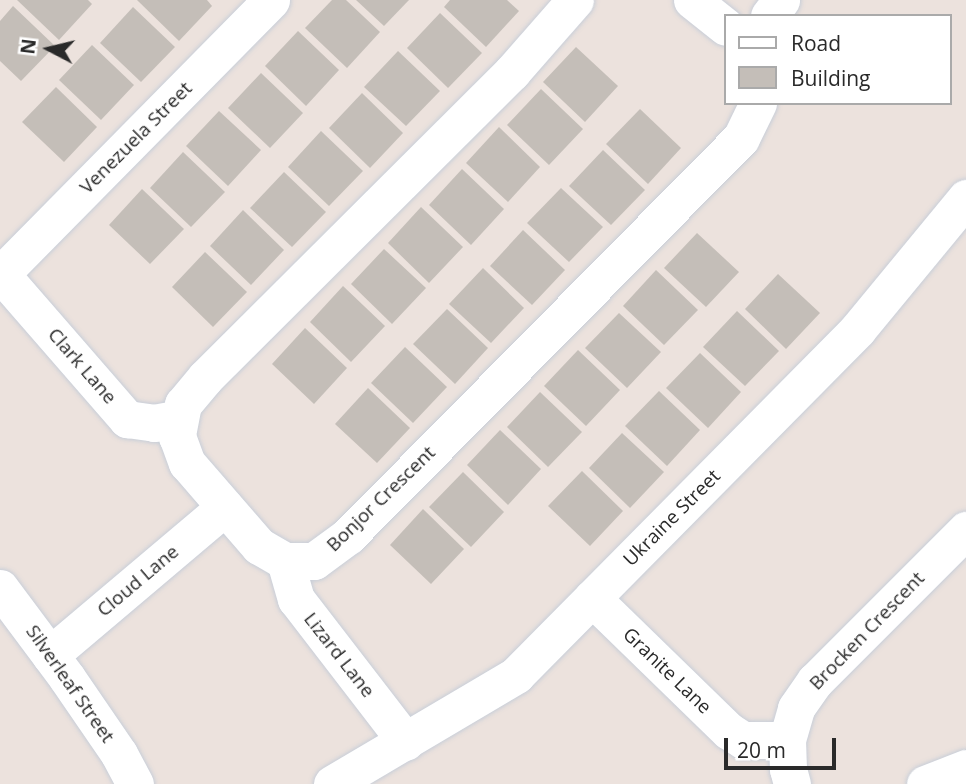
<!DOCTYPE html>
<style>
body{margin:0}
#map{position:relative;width:966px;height:784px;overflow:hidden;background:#ece2dd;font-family:"Open Sans",sans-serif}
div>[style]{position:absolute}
.building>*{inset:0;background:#c4beb8}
.roads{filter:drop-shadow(0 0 2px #c8ced8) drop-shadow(0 0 2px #c8ced8)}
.minor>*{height:37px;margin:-18.5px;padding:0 18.5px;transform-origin:18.5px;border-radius:18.5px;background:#fff}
span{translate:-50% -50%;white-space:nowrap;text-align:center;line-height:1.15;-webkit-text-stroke:5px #fff;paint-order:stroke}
.street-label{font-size:19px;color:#2a2a2a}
.legend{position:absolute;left:724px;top:14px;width:228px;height:91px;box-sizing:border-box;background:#fff;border:2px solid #aaa;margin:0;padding:9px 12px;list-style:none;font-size:21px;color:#2a2a2a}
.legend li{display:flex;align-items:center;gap:14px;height:35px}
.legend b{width:35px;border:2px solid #aaa}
.north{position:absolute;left:14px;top:14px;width:70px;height:70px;-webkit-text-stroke:5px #fff;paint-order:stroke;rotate:277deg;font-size:19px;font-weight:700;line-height:28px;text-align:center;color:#2a2a2a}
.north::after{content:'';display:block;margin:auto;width:24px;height:32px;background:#2a2a2a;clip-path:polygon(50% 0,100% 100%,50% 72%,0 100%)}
.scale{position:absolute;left:724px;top:738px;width:112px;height:32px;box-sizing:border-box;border:4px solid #2a2a2a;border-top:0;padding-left:9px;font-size:21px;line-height:24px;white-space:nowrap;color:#2a2a2a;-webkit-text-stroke:5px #fff;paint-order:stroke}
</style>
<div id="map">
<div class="building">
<i style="clip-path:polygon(17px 0,88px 0,92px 4px,59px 40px)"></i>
<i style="clip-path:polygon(137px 0,207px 0,212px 6px,179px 41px)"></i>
<i style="clip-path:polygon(332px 0,346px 0,380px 32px,347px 68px,305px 28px)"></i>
<i style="clip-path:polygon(356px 0,409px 0,384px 26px)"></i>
<i style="clip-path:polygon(450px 0,507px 0,519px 11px,486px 47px,444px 7px)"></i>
<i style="clip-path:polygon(13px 6px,55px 46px,21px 81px,0 61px,0 21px)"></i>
<i style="clip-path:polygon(133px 7px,175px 47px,141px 82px,100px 43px)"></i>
<i style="clip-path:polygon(440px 13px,482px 53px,448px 88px,407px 48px)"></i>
<i style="clip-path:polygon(298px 31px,339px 70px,306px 106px,265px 66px)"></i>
<i style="clip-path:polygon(92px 45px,134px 85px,101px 120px,59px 80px)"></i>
<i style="clip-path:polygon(576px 47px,618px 86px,585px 122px,543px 82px)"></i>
<i style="clip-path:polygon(398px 51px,440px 91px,406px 126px,364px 87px)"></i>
<i style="clip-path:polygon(261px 73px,303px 113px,270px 148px,228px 108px)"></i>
<i style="clip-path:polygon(56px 87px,97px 127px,64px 162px,22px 122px)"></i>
<i style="clip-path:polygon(541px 89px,583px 129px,549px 165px,507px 125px)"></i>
<i style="clip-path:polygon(362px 93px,403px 133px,370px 168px,329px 128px)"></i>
<i style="clip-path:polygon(640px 109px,681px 148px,648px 184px,606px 144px)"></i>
<i style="clip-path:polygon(219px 111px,261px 150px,228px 186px,186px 146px)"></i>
<i style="clip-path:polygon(499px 127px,540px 167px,508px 202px,466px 163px)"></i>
<i style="clip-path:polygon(321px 131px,363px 171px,329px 206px,288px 167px)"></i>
<i style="clip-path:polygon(603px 150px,645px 190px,611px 225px,569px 186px)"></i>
<i style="clip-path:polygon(183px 152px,225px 192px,191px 227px,150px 188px)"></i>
<i style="clip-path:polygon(462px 169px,504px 209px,471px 245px,429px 205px)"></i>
<i style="clip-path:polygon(284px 172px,326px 212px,292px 247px,250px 208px)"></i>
<i style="clip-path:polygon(561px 188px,603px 227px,569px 262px,527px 223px)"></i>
<i style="clip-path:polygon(142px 189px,184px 229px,150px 264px,109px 225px)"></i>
<i style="clip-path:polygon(421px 207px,463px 247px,429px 283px,388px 243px)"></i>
<i style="clip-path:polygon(243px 210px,284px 250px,251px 285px,210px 246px)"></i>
<i style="clip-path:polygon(523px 230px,565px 270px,532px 305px,490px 266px)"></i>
<i style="clip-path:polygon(697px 233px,739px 272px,706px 307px,664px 268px)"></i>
<i style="clip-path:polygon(384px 249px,426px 288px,392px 324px,351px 284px)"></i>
<i style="clip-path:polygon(205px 252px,247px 292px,213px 327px,172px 287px)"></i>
<i style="clip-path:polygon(483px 268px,524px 308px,491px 343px,449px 304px)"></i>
<i style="clip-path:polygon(656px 270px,698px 310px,664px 345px,623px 306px)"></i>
<i style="clip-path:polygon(778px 274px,820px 313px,786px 349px,745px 309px)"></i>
<i style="clip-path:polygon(343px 286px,385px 326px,351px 362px,310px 322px)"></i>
<i style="clip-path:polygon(447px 309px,488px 348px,455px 384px,413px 344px)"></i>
<i style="clip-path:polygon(737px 311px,779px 351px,745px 386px,703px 347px)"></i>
<i style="clip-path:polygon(619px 313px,661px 352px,627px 388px,585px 348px)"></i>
<i style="clip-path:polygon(305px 328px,347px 368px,314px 404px,272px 364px)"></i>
<i style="clip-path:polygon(405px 347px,447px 387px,413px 423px,371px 383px)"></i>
<i style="clip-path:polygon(578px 350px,620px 390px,586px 426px,544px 386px)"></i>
<i style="clip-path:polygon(700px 353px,741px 392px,708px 428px,666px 388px)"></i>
<i style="clip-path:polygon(368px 388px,410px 428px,377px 463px,335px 424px)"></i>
<i style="clip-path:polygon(659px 391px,700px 430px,667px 466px,625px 426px)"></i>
<i style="clip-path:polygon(540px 392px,582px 432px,548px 467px,507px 427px)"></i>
<i style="clip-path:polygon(500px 430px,541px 469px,508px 505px,467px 465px)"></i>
<i style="clip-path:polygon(622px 433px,664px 472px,630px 508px,589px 468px)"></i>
<i style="clip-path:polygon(582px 471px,623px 511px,590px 546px,548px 506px)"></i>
<i style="clip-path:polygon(463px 472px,504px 512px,471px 547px,429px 507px)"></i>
<i style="clip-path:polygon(423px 509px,464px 549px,431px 584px,390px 545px)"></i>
</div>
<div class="roads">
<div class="minor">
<i style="left:575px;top:0;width:96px;rotate:131.2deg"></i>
<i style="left:512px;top:72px;width:433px;rotate:135.1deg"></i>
<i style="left:205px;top:378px;width:34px;rotate:130deg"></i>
<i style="left:183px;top:404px;width:33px;rotate:101deg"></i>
<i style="left:177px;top:436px;width:29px;rotate:70deg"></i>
<i style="left:187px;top:463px;width:110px;rotate:49.1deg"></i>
<i style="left:259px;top:546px;width:30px;rotate:30deg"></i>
<i style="left:285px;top:561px;width:29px"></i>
<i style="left:314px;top:561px;width:42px;rotate:-36.3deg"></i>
<i style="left:348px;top:536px;width:559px;rotate:-45.36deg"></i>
<i style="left:741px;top:138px;width:39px;rotate:-64deg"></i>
<i style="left:692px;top:0;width:43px;rotate:38.5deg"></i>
<i style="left:769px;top:16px;width:20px;rotate:-53deg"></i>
<i style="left:0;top:273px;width:194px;rotate:49deg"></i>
<i style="left:127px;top:419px;width:27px;rotate:8deg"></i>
<i style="left:154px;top:423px;width:26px;rotate:-11deg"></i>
<i style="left:0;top:275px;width:386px;rotate:-45.4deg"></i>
<i style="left:285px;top:561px;width:40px;rotate:74deg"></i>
<i style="left:296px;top:599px;width:180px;rotate:52.4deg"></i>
<i style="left:0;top:588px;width:112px;rotate:53.3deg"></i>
<i style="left:67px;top:678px;width:92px;rotate:55.6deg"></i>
<i style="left:119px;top:754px;width:34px;rotate:62deg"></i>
<i style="left:592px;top:598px;width:191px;rotate:44.2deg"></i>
<i style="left:729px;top:731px;width:17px;rotate:33deg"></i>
<i style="left:743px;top:740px;width:44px"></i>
<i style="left:50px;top:655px;width:229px;rotate:-40.2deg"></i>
<i style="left:332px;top:784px;width:214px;rotate:-30.6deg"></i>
<i style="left:516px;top:675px;width:486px;rotate:-45.3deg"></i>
<i style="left:858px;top:329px;width:170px;rotate:-50.5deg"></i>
<i style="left:792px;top:784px;width:16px;rotate:-105deg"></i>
<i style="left:788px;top:769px;width:29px;rotate:-92deg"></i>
<i style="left:787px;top:740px;width:33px;rotate:-74deg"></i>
<i style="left:796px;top:708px;width:33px;rotate:-55deg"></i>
<i style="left:815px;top:681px;width:214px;rotate:-45deg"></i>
<i style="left:925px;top:784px;width:44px;rotate:-21.3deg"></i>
</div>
</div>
<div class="street-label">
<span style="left:136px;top:138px;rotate:-45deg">Venezuela Street</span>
<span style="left:82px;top:366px;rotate:49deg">Clark Lane</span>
<span style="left:381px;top:499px;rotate:-44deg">Bonjor Crescent</span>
<span style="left:672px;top:518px;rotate:-45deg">Ukraine Street</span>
<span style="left:138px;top:581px;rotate:-40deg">Cloud Lane</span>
<span style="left:867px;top:631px;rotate:-46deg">Brocken Crescent</span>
<span style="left:339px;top:655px;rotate:52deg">Lizard Lane</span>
<span style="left:667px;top:671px;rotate:44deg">Granite Lane</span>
<span style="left:70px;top:684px;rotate:55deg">Silverleaf Street</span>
</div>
<ul class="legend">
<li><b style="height:9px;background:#fff"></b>Road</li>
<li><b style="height:19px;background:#c4beb8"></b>Building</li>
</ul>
<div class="north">N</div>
<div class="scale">20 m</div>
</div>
